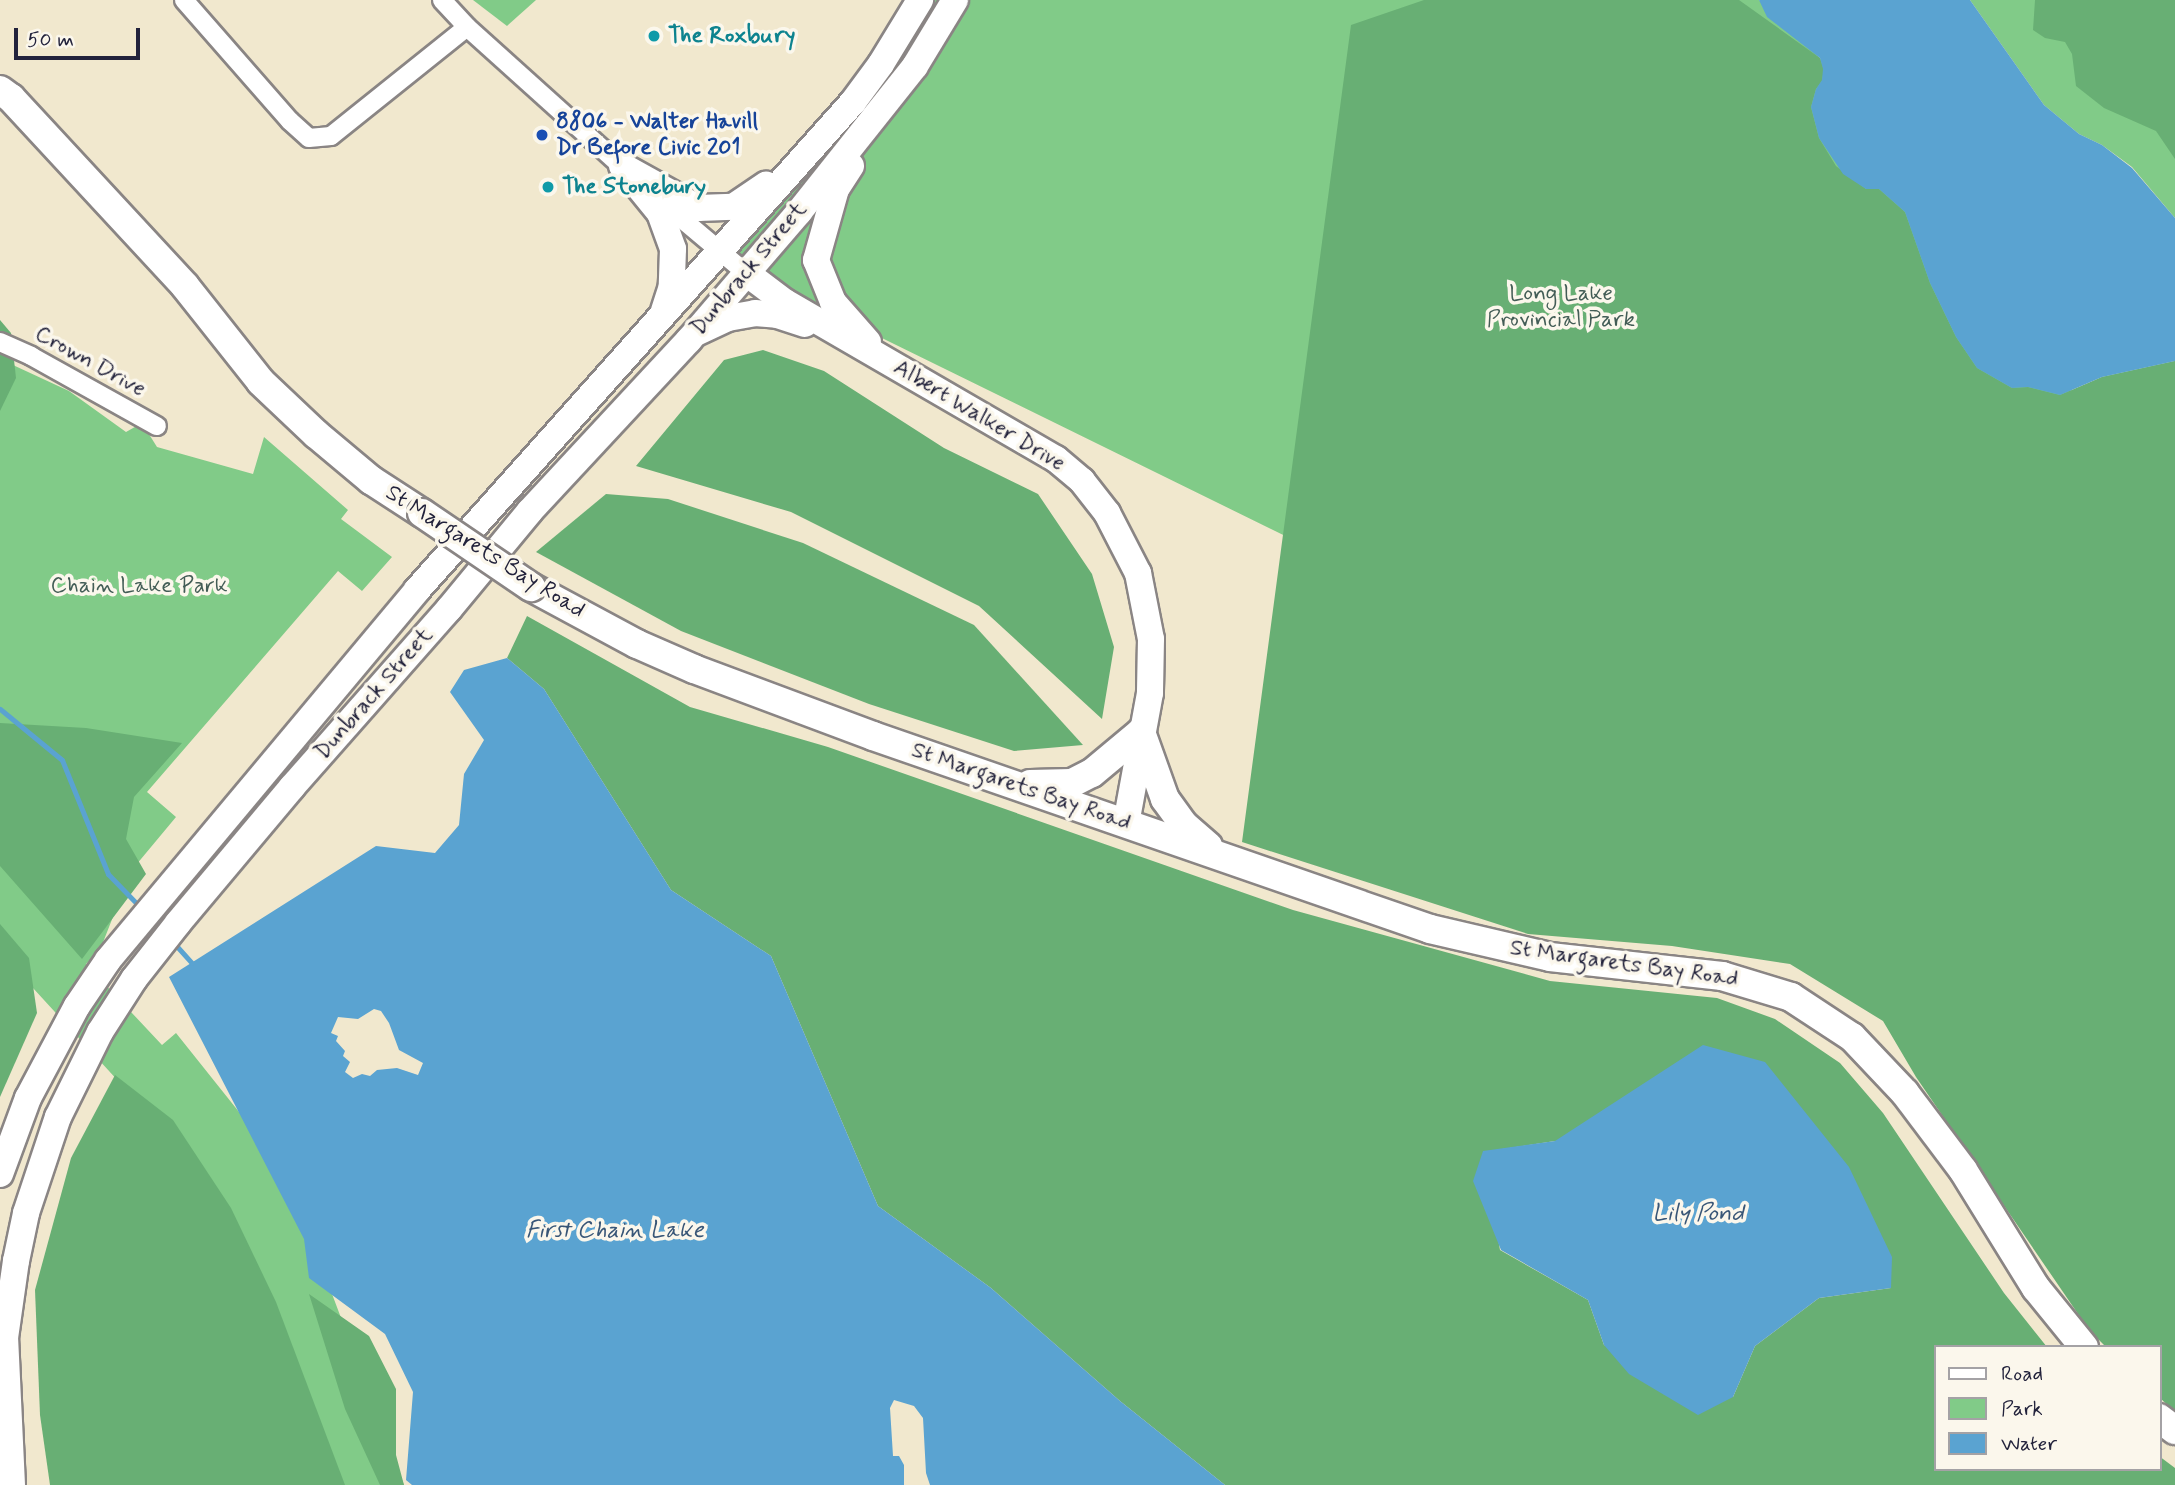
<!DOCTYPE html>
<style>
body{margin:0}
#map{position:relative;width:2175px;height:1485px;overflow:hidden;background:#f1e8ce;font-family:Mynerve,sans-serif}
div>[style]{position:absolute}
.green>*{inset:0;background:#81cb88}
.forest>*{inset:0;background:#68af74}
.water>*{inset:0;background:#5aa3d1}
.stream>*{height:5px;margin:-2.5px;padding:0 2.5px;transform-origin:2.5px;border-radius:2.5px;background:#5aa3d1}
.roads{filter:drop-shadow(2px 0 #8a8584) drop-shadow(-2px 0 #8a8584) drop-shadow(0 2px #8a8584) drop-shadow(0 -2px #8a8584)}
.street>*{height:18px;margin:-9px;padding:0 9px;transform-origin:9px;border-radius:9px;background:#fff}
.secondary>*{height:26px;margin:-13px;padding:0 13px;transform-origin:13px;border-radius:13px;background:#fff}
.primary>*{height:28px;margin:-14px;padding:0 14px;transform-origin:14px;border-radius:14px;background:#fff}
.bridges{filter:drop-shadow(2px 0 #8a8584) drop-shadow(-2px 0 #8a8584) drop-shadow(0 2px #8a8584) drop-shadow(0 -2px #8a8584)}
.primary-bridge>*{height:28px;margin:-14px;padding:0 14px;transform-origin:14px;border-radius:14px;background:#fff}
.dots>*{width:19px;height:19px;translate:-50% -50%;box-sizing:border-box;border:4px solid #fbf7ec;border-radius:50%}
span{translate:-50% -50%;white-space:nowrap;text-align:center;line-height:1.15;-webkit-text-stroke:7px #fbf7ec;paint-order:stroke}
.culture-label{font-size:23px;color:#0d838f;font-weight:700}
.left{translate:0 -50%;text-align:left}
.transit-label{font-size:23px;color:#164399;font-weight:700}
.street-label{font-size:23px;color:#22223b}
.park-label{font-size:23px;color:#435d56}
.water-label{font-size:24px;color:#385677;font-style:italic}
.legend{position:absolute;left:1934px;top:1345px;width:228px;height:126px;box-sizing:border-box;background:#fbf7ec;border:2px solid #a4a2a5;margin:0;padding:9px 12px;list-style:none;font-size:21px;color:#22223b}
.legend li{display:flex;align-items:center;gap:14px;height:35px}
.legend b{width:35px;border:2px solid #a4a2a5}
.scale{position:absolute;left:14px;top:28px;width:126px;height:32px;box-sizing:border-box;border:4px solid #22223b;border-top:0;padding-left:9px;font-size:21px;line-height:24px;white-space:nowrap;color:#22223b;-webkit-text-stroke:5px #fbf7ec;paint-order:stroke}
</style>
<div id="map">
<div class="green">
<div style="clip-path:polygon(473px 0,536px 0,507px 26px)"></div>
<div style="clip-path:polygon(925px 0,1759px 0,1820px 58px,2072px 392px,2102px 377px,2175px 361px,2175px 823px,1324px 555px,725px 261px)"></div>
<div style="clip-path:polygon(1970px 0,2175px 0,2175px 218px,2132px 167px,2102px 145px,2079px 134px,2044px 105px)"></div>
<div style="clip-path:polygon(0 359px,69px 391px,126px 432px,142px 423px,157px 447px,253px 474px,264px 437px,348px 510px,341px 519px,392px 557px,362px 591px,338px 571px,147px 792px,176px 817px,131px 871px,100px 950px,86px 964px,162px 1045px,176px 1033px,251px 1127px,326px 1278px,404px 1485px,324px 1485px,142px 1107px,0 952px)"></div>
</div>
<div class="forest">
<div style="clip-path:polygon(1424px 0,1739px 0,1820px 58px,1824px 70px,1822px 81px,1816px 89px,1811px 107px,1819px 138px,1836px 166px,1866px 189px,1879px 189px,1905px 212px,1930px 283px,1956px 337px,1977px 368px,2012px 388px,2028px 387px,2060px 395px,2102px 377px,2175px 361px,2175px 1412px,2159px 1397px,2159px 1347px,2106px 1347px,2089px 1330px,1916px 1077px,1883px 1021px,1790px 964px,1672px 946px,1528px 934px,1242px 842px,1351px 25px)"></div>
<div style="clip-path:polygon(2035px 0,2175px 0,2175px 159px,2156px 131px,2104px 108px,2076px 86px,2072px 54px,2065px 42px,2045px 38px,2033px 30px)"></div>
<div style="clip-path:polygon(0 320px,11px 333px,16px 378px,0 411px)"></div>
<div style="clip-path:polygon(763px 350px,824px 371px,944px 448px,1038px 494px,1092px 574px,1114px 647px,1102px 719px,979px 606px,791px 512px,636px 466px,724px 360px)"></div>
<div style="clip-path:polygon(606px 494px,668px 499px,803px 543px,974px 625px,1083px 745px,1014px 751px,869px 704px,681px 631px,536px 552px)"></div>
<div style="clip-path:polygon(evenodd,527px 616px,690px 707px,828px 747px,1293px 910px,1550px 981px,1717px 998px,1775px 1019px,1840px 1063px,1883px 1113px,2004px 1293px,2047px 1347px,1935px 1347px,1935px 1469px,2159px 1469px,2159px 1456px,2175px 1468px,2175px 1485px,1225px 1485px,1120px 1401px,991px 1288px,878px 1206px,771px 956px,671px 890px,544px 689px,507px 658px,527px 616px,1555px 1141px,1891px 1288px,1819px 1298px,1755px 1346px,1733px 1397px,1604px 1345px,1588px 1300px,1500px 1250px,1483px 1152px,1555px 1141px)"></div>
<div style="clip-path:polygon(0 723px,86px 728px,182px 743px,134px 797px,126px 839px,146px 874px,82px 959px,0 866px)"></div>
<div style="clip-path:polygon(0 924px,29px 958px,37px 1013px,0 1097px)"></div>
<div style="clip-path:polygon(115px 1075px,173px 1120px,231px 1208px,276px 1302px,345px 1485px,50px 1485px,40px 1415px,35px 1290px,71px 1158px)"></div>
<div style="clip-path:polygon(309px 1294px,369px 1336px,396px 1389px,396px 1455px,404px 1485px,380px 1485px,345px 1409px)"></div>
</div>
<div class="water">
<div style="clip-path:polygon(1759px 0,1970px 0,2044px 105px,2079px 134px,2102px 145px,2132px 168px,2175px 218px,2175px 361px,2102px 377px,2060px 395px,2028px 387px,2012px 388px,1977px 368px,1956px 337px,1930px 283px,1905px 212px,1879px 189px,1866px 189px,1843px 174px,1819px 138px,1811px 107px,1816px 89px,1822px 80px,1823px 69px,1820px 58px,1767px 17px)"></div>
<div style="clip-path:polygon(evenodd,507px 658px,544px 689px,671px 890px,771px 956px,878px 1206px,991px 1288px,1120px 1401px,1225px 1485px,930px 1485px,926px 1473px,923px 1418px,914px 1406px,894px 1400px,890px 1408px,893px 1456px,899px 1456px,904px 1465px,904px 1485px,412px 1485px,406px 1480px,413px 1392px,385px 1334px,309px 1278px,304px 1239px,169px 977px,376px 846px,435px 853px,459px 825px,464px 774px,484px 740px,450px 692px,464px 670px,507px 658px,374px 1009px,381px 1011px,389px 1023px,399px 1050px,423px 1063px,418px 1075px,397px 1068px,377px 1070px,370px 1076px,362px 1074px,353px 1078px,345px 1072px,350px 1062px,343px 1056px,345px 1051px,336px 1041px,338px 1036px,331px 1033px,338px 1017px,358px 1019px,374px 1009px)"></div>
<div style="clip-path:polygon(1703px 1045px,1765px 1062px,1849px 1167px,1892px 1257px,1891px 1288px,1819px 1298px,1755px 1346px,1733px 1397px,1698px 1415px,1629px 1374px,1604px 1345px,1588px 1300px,1501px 1250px,1473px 1181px,1483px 1151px,1555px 1141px)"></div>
</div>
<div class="stream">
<div style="left:0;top:709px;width:80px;rotate:39.4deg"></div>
<div style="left:62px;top:760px;width:123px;rotate:68deg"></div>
<div style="left:108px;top:874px;width:49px;rotate:45.8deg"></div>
<div style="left:173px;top:942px;width:28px;rotate:48deg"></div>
</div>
<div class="roads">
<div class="street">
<div style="left:184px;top:0;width:161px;rotate:48.8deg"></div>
<div style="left:290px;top:121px;width:25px;rotate:42deg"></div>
<div style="left:309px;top:138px;width:22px;rotate:-5deg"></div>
<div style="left:331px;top:136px;width:174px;rotate:-38.7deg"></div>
<div style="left:442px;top:0;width:37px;rotate:47deg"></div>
<div style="left:467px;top:27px;width:217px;rotate:42deg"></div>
<div style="left:657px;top:198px;width:115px;rotate:40.1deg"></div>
<div style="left:0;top:342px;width:34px;rotate:24deg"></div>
<div style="left:31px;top:356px;width:144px;rotate:29.1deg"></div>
</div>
<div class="secondary">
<div style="left:622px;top:166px;width:87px;rotate:28.9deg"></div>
<div style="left:698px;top:208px;width:35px;rotate:-2deg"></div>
<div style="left:733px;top:207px;width:40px;rotate:-34deg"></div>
<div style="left:851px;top:166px;width:27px;rotate:123deg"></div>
<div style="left:836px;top:189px;width:74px;rotate:105.7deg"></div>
<div style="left:816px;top:260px;width:45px;rotate:68deg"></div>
<div style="left:833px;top:302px;width:53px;rotate:48.8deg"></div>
<div style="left:634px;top:181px;width:41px;rotate:50.9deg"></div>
<div style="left:660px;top:213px;width:38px;rotate:70deg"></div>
<div style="left:673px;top:249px;width:37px;rotate:92deg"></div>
<div style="left:672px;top:286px;width:26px;rotate:108deg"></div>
<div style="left:745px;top:272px;width:50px;rotate:36.9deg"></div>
<div style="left:785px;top:302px;width:313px;rotate:30.1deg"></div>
<div style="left:1056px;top:459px;width:34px;rotate:40deg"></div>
<div style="left:1082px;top:481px;width:41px;rotate:52deg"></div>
<div style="left:1107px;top:513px;width:68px;rotate:62.7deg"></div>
<div style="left:1138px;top:573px;width:67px;rotate:78.9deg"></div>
<div style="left:1151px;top:639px;width:54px;rotate:91.1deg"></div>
<div style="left:1150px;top:693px;width:133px;rotate:100.4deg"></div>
<div style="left:698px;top:332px;width:33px;rotate:-25deg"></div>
<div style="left:728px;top:318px;width:27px;rotate:-10deg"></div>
<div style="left:755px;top:313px;width:22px;rotate:5deg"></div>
<div style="left:777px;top:315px;width:29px;rotate:18deg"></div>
<div style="left:0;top:1174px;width:81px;rotate:-69.8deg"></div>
<div style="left:28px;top:1098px;width:104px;rotate:-62deg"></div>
<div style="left:77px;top:1006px;width:55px;rotate:-56deg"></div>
<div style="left:108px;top:960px;width:482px;rotate:-50.1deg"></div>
<div style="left:417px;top:590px;width:654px;rotate:-48.22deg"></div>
<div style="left:853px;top:102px;width:47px;rotate:-53.6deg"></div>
<div style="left:881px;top:64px;width:75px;rotate:-58.6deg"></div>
<div style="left:12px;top:1485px;width:147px;rotate:-92.7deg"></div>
<div style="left:5px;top:1338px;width:78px;rotate:-81.9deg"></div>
<div style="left:16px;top:1261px;width:49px;rotate:-78.2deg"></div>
<div style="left:26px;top:1213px;width:101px;rotate:-71.6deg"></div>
<div style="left:58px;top:1117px;width:95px;rotate:-63.7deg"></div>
<div style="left:100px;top:1032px;width:63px;rotate:-57.3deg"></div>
<div style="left:134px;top:979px;width:71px;rotate:-51.8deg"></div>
<div style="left:178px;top:923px;width:177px;rotate:-50deg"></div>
<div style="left:292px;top:787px;width:237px;rotate:-48.6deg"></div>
<div style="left:449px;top:609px;width:127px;rotate:-50.4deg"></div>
<div style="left:530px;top:511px;width:233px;rotate:-47.1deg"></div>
<div style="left:689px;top:340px;width:169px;rotate:-49.3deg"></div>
<div style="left:799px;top:212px;width:186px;rotate:-51.5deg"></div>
<div style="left:915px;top:66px;width:77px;rotate:-58.8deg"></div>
</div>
<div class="primary">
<div style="left:0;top:90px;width:14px;rotate:36deg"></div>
<div style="left:11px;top:98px;width:256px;rotate:47.2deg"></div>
<div style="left:185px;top:286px;width:122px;rotate:51.6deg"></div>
<div style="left:261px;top:382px;width:76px;rotate:43.4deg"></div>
<div style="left:316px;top:434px;width:72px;rotate:39.9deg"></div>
<div style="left:371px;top:480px;width:61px;rotate:32.9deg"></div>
<div style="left:531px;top:587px;width:120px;rotate:28.3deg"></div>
<div style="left:637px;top:644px;width:62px;rotate:23.7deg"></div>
<div style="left:694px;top:669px;width:191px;rotate:20.5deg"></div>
<div style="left:873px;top:736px;width:589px;rotate:19.11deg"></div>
<div style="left:1430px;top:929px;width:123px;rotate:13.1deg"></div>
<div style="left:1550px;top:957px;width:173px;rotate:6.3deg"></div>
<div style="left:1722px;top:976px;width:72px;rotate:16.9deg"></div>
<div style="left:1791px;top:997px;width:73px;rotate:33.3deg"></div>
<div style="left:1852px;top:1037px;width:77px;rotate:46.6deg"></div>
<div style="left:1905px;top:1093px;width:96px;rotate:53deg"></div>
<div style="left:1963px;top:1170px;width:139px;rotate:58.3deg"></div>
<div style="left:2036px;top:1288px;width:76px;rotate:50.9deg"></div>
<div style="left:1030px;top:784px;width:42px;rotate:-1.4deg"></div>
<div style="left:1072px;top:783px;width:22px;rotate:-27deg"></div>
<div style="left:1092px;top:773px;width:64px;rotate:-39.9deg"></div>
<div style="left:1141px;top:732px;width:71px;rotate:70.3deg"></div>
<div style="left:1165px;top:799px;width:32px;rotate:54deg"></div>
<div style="left:1184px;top:825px;width:32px;rotate:41deg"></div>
<div style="left:2159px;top:1418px;width:20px;rotate:37deg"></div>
</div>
</div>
<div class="bridges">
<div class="primary-bridge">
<div style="left:422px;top:513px;width:132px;rotate:34.2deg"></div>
</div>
</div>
<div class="dots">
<div style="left:654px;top:36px;background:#0f9aa8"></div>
<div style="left:542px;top:135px;background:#1a4fb4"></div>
<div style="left:548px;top:187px;background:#0f9aa8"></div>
</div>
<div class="culture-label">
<span class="left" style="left:668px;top:36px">The Roxbury</span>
<span class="left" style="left:562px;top:187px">The Stonebury</span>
</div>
<div class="transit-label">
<span class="left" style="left:556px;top:135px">8806 - Walter Havill<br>Dr Before Civic 201</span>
</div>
<div class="street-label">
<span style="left:749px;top:269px;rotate:-50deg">Dunbrack Street</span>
<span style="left:90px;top:362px;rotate:29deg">Crown Drive</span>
<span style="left:979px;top:416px;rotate:31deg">Albert Walker Drive</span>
<span style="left:485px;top:552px;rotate:32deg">St Margarets Bay Road</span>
<span style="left:374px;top:694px;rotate:-49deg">Dunbrack Street</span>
<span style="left:1021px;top:787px;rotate:19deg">St Margarets Bay Road</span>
<span style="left:1624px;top:964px;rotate:8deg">St Margarets Bay Road</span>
</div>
<div class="park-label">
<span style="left:1561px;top:307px">Long Lake<br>Provincial Park</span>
<span style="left:139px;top:586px">Chain Lake Park</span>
</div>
<div class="water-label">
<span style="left:1698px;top:1214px">Lily Pond</span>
<span style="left:615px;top:1231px">First Chain Lake</span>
</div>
<ul class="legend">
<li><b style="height:9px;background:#fff"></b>Road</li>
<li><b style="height:19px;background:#81cb88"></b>Park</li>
<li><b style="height:19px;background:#5aa3d1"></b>Water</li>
</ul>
<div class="scale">50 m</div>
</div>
